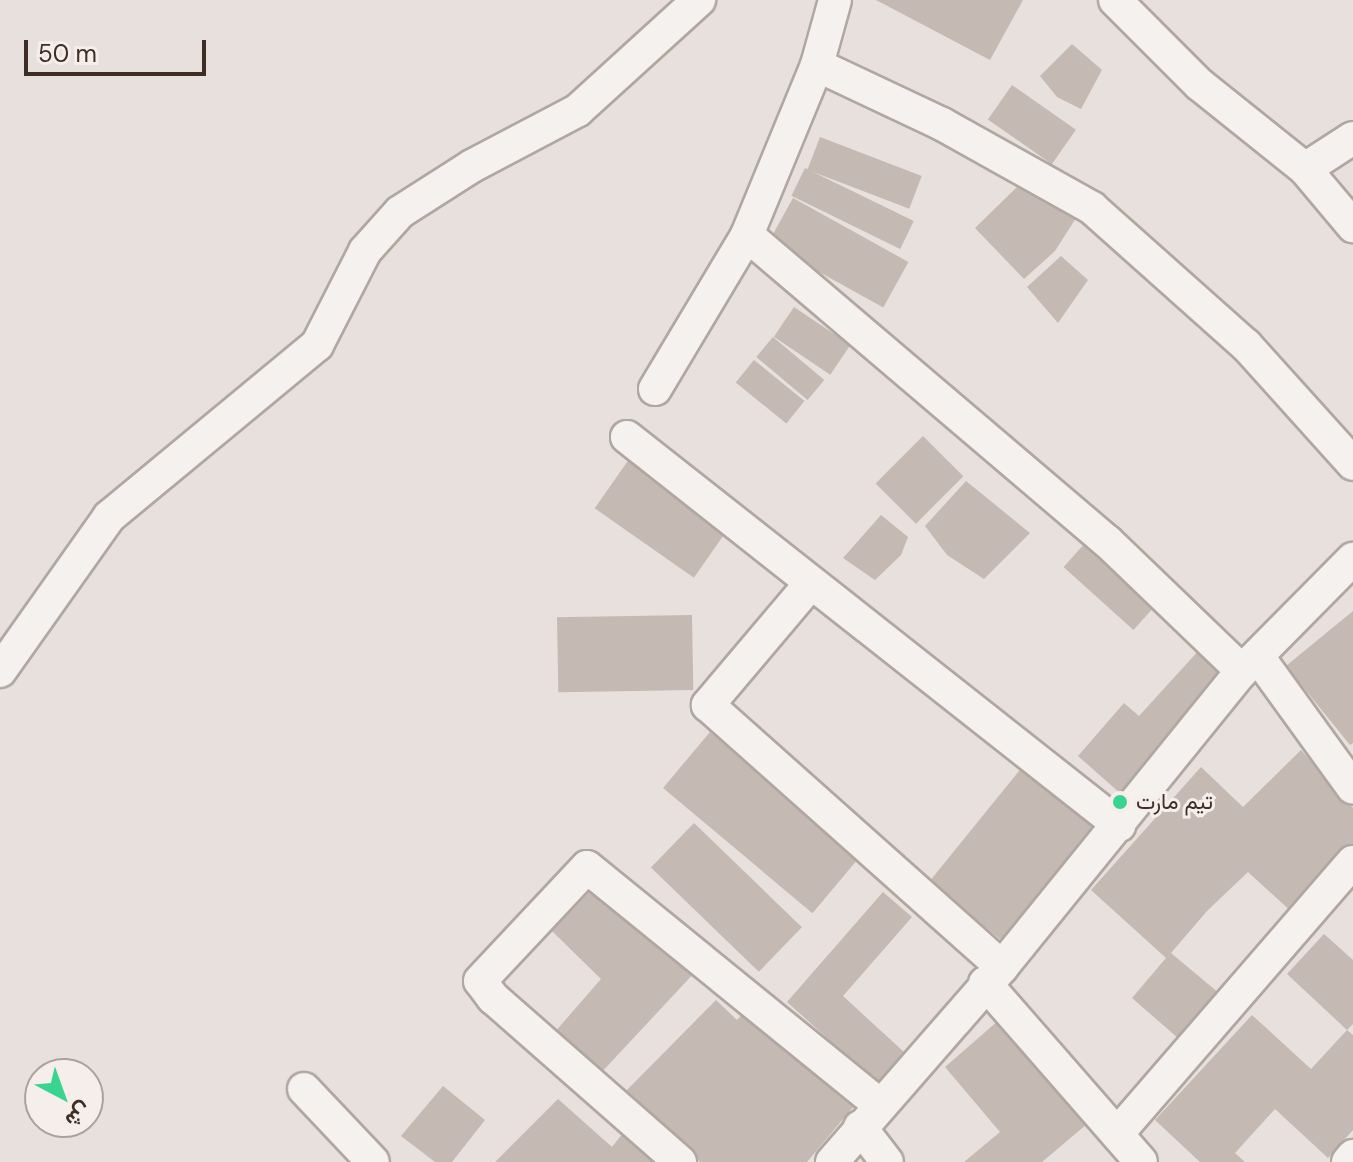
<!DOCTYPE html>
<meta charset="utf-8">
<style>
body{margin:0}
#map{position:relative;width:1353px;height:1162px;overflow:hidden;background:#e7e0dc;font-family:"DM Sans",Vazirmatn,sans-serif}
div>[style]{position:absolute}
.building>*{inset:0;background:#c4b9b3;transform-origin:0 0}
.roads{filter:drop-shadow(2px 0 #b1a7a1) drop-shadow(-2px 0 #b1a7a1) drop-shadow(0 2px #b1a7a1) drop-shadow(0 -2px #b1a7a1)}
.minor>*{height:32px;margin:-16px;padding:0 16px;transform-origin:16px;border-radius:16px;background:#f5f1ef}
.dots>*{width:22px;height:22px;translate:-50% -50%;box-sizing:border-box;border:4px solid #f5eeeb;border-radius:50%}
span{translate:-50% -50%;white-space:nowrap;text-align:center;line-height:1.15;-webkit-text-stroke:6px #f5eeeb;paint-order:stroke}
.poi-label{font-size:22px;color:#3e2e25}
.left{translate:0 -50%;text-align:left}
.north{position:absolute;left:24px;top:1058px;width:80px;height:80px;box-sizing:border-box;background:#f5eeeb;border:2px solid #aca19c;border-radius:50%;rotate:139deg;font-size:22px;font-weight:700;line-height:32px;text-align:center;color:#3e2e25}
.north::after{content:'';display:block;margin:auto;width:28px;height:36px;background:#39d590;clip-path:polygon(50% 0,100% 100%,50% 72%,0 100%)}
.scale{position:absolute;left:24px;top:40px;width:182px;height:36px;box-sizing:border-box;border:4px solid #3e2e25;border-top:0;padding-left:10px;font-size:24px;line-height:28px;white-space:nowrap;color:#3e2e25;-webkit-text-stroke:6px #f5eeeb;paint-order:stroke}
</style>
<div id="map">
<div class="building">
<div style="clip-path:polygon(876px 0,1023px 0,990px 60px)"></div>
<div style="clip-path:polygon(1072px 44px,1102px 70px,1081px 109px,1057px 97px,1040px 76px)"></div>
<div style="left:1012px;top:85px;width:78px;height:42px;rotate:35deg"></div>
<div style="left:820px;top:137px;width:109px;height:35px;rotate:21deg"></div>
<div style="left:805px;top:168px;width:121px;height:31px;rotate:26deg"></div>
<div style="clip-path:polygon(1022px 182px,1076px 218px,1055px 251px,1024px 279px,975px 228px)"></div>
<div style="left:793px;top:198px;width:132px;height:52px;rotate:29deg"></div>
<div style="clip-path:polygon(1061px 256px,1088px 280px,1058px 323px,1027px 287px)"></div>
<div style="left:794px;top:307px;width:68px;height:36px;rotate:34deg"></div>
<div style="left:773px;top:337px;width:67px;height:26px;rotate:40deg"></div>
<div style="left:754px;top:360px;width:65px;height:29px;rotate:39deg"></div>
<div style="left:923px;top:436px;width:57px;height:67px;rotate:45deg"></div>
<div style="left:632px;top:455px;width:121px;height:65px;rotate:35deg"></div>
<div style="clip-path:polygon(966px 481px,1030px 533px,984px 579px,947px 555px,925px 526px)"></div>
<div style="clip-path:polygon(881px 515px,908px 537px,901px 555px,875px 580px,843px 558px)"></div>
<div style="left:1087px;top:541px;width:94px;height:35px;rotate:42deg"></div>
<div style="clip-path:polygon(1353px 611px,1353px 743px,1350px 745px,1286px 666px)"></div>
<div style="left:692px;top:615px;width:75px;height:135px;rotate:89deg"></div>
<div style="clip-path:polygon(1200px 649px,1228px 674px,1121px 794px,1078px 756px,1124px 703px,1139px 716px)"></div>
<div style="left:710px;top:732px;width:195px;height:73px;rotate:40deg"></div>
<div style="clip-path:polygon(1301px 750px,1353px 808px,1353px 855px,1294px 914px,1248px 872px,1207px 911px,1171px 953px,1226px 999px,1186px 1045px,1132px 998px,1166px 958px,1091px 890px,1201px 767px,1243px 807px)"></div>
<div style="left:1023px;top:766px;width:100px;height:149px;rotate:39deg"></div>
<div style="left:694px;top:823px;width:150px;height:62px;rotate:44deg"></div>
<div style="clip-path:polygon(600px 881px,696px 971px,599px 1075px,554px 1033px,601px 979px,552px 931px)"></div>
<div style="clip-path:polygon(883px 892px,912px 917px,843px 996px,905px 1053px,878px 1084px,787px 1002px)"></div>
<div style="clip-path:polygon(1324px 934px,1353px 960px,1353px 1024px,1347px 1030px,1353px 1035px,1353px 1130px,1328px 1158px,1275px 1109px,1235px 1153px,1245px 1162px,1200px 1162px,1155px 1120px,1252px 1015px,1311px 1069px,1347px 1030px,1287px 974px)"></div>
<div style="clip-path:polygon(716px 1000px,737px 1020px,750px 1006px,859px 1100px,807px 1162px,700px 1162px,625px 1092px)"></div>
<div style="clip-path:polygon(999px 1020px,1087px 1124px,1042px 1162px,964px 1162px,1000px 1132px,945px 1067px)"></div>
<div style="clip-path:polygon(443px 1086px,485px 1120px,452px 1162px,435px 1162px,401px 1136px)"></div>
<div style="clip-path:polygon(558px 1099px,612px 1147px,623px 1133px,657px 1162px,495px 1162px)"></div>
</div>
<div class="roads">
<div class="minor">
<div style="left:1115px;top:0;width:119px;rotate:45deg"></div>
<div style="left:1199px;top:84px;width:136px;rotate:38.7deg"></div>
<div style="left:1305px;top:169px;width:75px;rotate:49.9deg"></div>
<div style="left:817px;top:65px;width:138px;rotate:25.3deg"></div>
<div style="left:942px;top:124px;width:172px;rotate:29.2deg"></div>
<div style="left:1092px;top:208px;width:206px;rotate:41.7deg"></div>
<div style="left:1246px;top:345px;width:160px;rotate:48deg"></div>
<div style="left:1305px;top:169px;width:57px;rotate:-32.9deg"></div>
<div style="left:747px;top:235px;width:474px;rotate:40.4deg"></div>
<div style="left:1108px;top:542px;width:186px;rotate:43.9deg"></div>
<div style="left:655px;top:389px;width:179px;rotate:-59.1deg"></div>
<div style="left:747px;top:235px;width:184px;rotate:-67.6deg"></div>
<div style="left:817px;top:65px;width:67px;rotate:-74.5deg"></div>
<div style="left:627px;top:437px;width:627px;rotate:38.26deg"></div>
<div style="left:811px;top:583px;width:160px;rotate:130.2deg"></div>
<div style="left:708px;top:705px;width:394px;rotate:41.7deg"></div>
<div style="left:1259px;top:658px;width:160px;rotate:54.1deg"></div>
<div style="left:0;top:671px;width:189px;rotate:-54.7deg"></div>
<div style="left:109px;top:517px;width:270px;rotate:-39.6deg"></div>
<div style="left:317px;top:345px;width:106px;rotate:-62.9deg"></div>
<div style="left:365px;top:251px;width:52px;rotate:-48.1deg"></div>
<div style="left:400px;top:212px;width:85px;rotate:-32.6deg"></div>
<div style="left:472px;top:166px;width:120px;rotate:-27.8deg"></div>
<div style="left:578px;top:110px;width:164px;rotate:-42.3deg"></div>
<div style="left:985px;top:983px;width:237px;rotate:48.9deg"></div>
<div style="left:304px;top:1089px;width:100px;rotate:46.6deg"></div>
<div style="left:860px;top:1127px;width:44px;rotate:52.4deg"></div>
<div style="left:1117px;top:1134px;width:360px;rotate:-49.1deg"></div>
<div style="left:680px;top:1162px;width:249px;rotate:-138.7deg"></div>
<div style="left:493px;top:998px;width:21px;rotate:-127deg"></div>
<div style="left:480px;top:981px;width:156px;rotate:-46.8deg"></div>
<div style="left:587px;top:867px;width:376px;rotate:39.1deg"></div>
<div style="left:832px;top:1162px;width:259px;rotate:-48.9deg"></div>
<div style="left:1002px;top:967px;width:381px;rotate:-51deg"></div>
<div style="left:1242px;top:671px;width:158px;rotate:-45.3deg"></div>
<div style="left:1348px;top:1162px;width:8px;rotate:-50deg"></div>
</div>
</div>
<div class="dots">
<div style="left:1120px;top:802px;background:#39d590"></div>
</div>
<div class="poi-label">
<span class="left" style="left:1136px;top:802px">تيم مارت</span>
</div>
<div class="north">ش</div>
<div class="scale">50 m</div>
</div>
